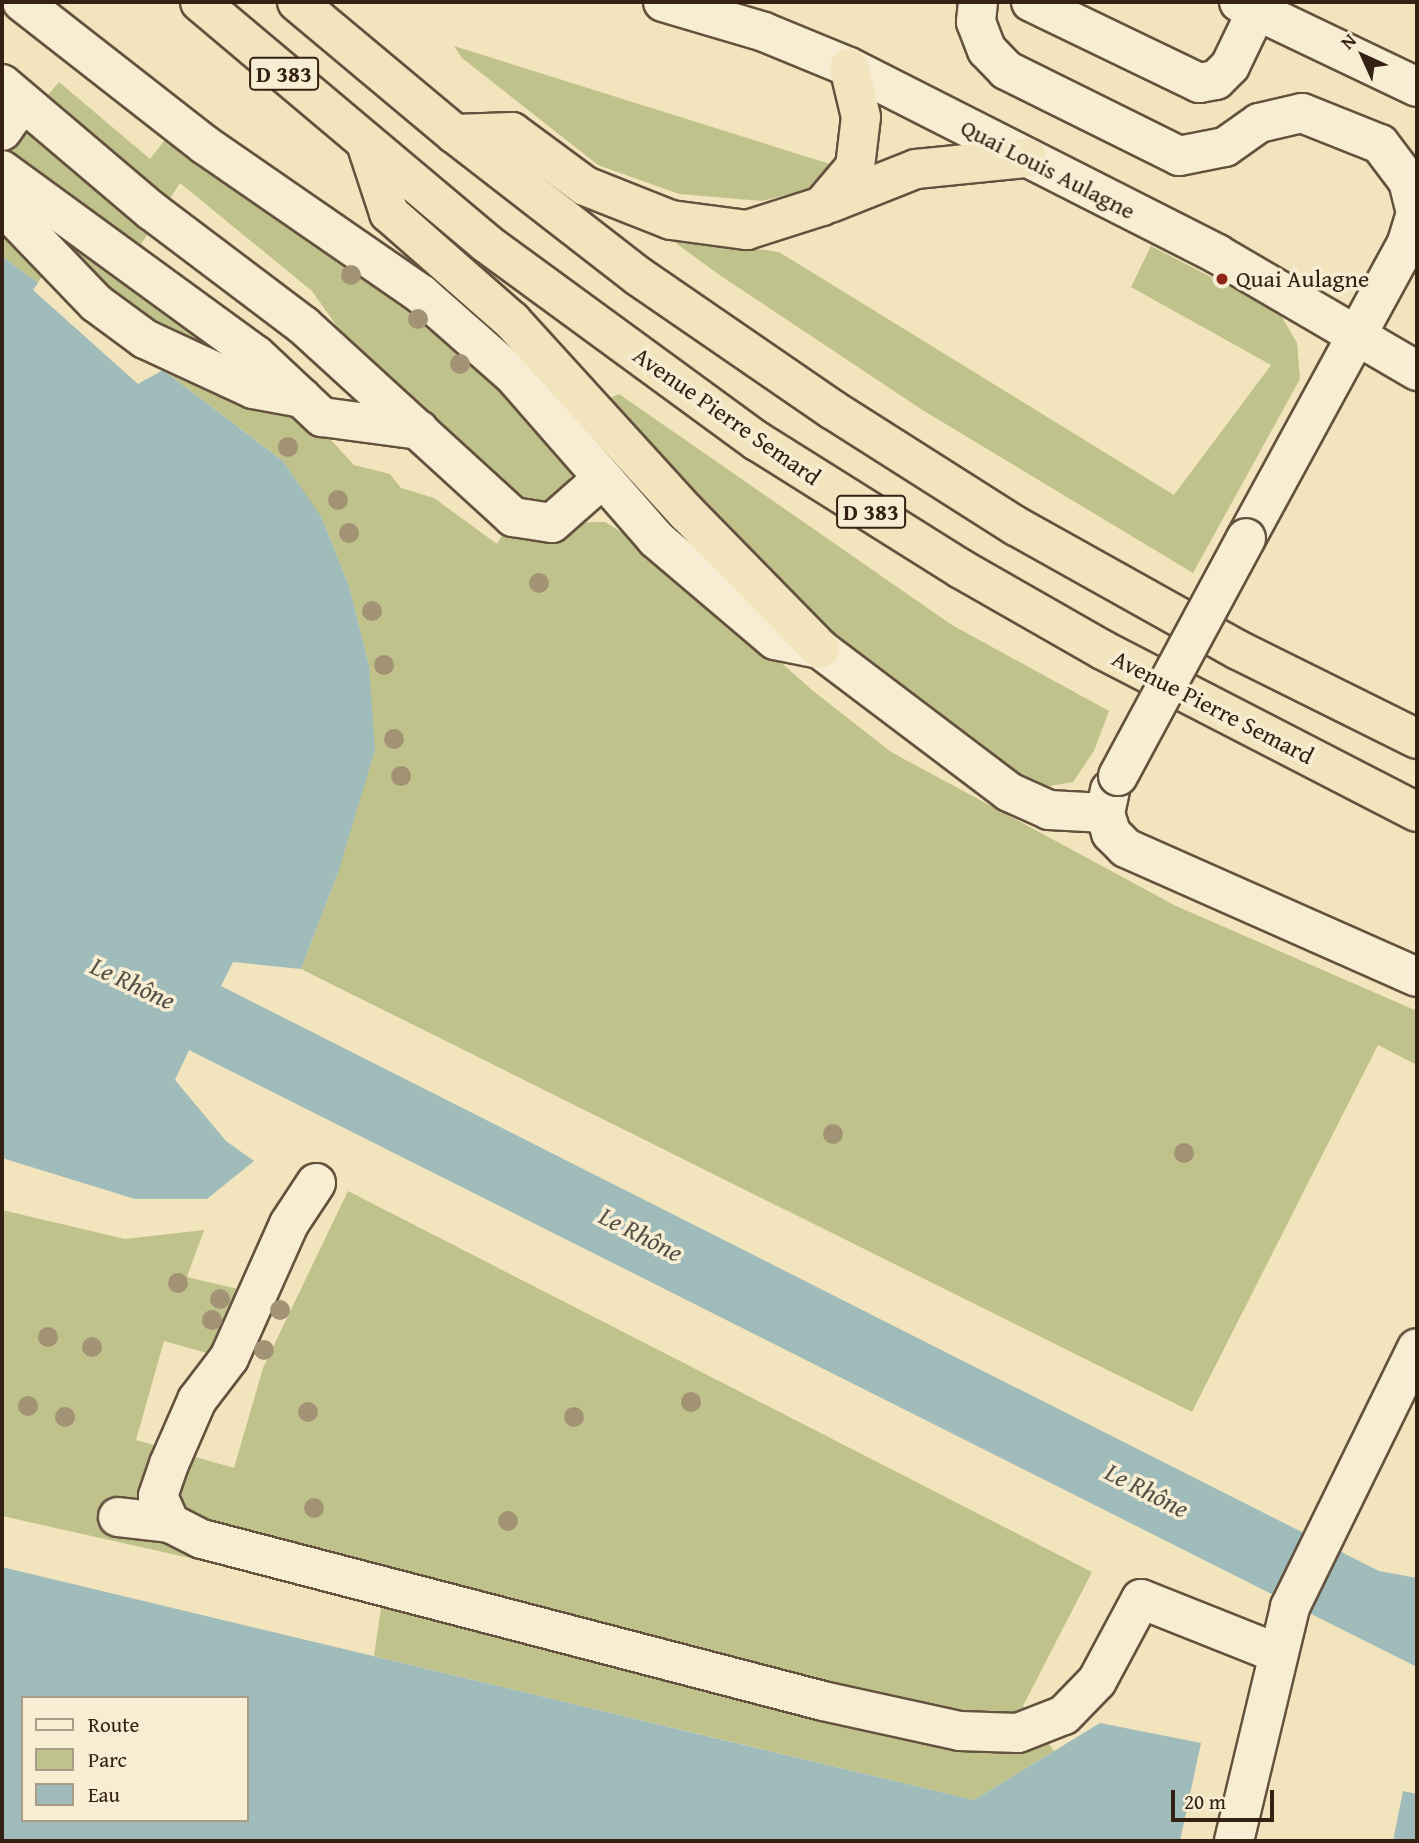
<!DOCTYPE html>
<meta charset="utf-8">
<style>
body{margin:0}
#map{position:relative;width:1419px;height:1843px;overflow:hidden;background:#f2e4bc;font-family:"Gentium Book Plus",serif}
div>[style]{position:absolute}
.green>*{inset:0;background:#c0c28c}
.water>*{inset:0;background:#9fbcbb}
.roads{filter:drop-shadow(2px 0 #64513e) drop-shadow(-2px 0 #64513e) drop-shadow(0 2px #64513e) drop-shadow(0 -2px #64513e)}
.minor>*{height:38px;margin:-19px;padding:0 19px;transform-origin:19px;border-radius:19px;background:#f7edd3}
.highway>*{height:38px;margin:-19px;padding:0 19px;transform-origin:19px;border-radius:19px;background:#f2e4bc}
.bridges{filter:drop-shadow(2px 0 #64513e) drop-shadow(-2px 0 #64513e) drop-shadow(0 2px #64513e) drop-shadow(0 -2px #64513e)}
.minor-bridge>*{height:38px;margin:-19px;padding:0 19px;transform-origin:19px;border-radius:19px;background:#f7edd3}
.trees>*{width:20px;height:20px;margin:-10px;border-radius:50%;background:#a19373}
.dots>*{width:19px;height:19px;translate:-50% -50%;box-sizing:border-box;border:4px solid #f7edd3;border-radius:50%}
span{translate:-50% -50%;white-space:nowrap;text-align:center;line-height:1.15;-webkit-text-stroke:7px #f7edd3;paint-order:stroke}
.shield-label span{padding:2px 5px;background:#f7edd3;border:2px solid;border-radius:5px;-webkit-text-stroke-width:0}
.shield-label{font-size:23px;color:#352014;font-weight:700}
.street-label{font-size:24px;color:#352014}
.poi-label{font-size:24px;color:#352014}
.left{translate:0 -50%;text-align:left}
.water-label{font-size:26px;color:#554f46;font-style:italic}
.frame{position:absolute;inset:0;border:4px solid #352014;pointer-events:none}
.legend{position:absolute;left:21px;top:1696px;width:228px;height:126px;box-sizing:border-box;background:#f7edd3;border:2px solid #a99b87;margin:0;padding:9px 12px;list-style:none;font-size:21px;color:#352014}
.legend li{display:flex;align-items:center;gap:14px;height:35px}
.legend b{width:35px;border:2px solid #a99b87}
.north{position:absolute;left:1328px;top:21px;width:70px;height:70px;-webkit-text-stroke:5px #f7edd3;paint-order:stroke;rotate:315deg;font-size:19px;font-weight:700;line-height:28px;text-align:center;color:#352014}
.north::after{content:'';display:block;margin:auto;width:24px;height:32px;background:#352014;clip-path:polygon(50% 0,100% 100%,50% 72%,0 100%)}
.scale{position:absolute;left:1171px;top:1790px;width:103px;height:32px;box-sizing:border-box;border:4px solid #352014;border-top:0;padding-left:9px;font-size:21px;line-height:24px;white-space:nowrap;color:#352014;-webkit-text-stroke:5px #f7edd3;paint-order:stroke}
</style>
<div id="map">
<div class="green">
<div style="clip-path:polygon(454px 46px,833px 165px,813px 188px,762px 201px,679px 194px,598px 165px,462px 58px)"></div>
<div style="clip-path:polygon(59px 82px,150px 159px,168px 136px,400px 294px,576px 466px,555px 507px,512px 497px,351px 346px,312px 291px,180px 183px,141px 244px,220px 320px,354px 465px,390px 474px,401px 488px,434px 498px,497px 544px,513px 517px,552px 523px,605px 522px,661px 556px,812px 690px,891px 752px,1176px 906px,1417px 1011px,1417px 1065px,1378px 1045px,1192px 1412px,301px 969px,338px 873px,369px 665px,349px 586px,322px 518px,278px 457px,163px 370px,143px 325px,57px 247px,38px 283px,2px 256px,2px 149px)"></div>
<div style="clip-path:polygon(679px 238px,779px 252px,1174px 495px,1271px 365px,1131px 287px,1151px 246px,1279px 312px,1297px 343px,1300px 379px,1193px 573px,924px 411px,718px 274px,673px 241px)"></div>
<div style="clip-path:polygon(619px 394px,952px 625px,1109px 711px,1094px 751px,1073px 782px,1039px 788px,947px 728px,785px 596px,654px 454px,610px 398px)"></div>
<div style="clip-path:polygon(348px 1191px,1092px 1572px,1023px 1706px,1054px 1751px,974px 1800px,374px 1656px,382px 1601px,2px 1516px,2px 1210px,125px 1239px,204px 1230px,187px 1277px,238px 1289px,214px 1355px,164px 1341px,136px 1440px,234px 1468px,263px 1368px)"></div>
</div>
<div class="water">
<div style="clip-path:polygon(2px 256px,38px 283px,33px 290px,138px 384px,163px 370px,283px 461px,322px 518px,349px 586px,369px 665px,375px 750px,338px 873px,301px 969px,233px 962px,221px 986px,1379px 1571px,1417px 1578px,1417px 1667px,189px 1050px,175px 1080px,226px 1141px,254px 1161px,207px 1199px,135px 1199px,2px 1158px)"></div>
<div style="clip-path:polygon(evenodd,2px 1567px,974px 1800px,1100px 1723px,1201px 1743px,1180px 1841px,2px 1841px,2px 1567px,23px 1698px,247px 1698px,247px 1820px,23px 1820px,23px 1698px)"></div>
<div style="clip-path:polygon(1403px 1791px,1417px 1794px,1417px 1841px,1393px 1841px)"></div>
</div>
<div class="roads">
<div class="minor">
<div style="left:22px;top:2px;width:232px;rotate:38deg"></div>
<div style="left:205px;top:145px;width:262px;rotate:34.6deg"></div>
<div style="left:421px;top:294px;width:124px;rotate:41.4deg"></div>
<div style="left:514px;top:376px;width:216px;rotate:48.9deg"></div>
<div style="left:656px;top:539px;width:156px;rotate:40.3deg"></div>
<div style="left:775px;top:640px;width:46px;rotate:11.3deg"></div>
<div style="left:820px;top:649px;width:237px;rotate:37.1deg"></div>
<div style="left:1009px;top:792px;width:44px;rotate:24.2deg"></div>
<div style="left:1049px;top:810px;width:56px;rotate:3.1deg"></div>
<div style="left:663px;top:2px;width:105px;rotate:16.5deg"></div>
<div style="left:764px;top:32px;width:92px;rotate:22.4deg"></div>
<div style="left:849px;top:67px;width:413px;rotate:26.9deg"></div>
<div style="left:1217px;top:254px;width:232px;rotate:30.3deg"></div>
<div style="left:978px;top:2px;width:20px;rotate:96deg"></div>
<div style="left:976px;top:22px;width:30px;rotate:69deg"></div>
<div style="left:987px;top:50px;width:28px;rotate:46deg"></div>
<div style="left:1006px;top:70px;width:193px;rotate:26.4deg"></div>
<div style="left:1179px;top:156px;width:47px;rotate:-11.1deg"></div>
<div style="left:1225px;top:147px;width:42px;rotate:-35.2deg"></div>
<div style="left:1259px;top:123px;width:44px;rotate:-13.1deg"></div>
<div style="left:1302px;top:113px;width:84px;rotate:21.7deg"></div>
<div style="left:1380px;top:144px;width:46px;rotate:52.9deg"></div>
<div style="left:1408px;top:181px;width:33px;rotate:76deg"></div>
<div style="left:1416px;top:213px;width:31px;rotate:107deg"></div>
<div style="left:1407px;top:243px;width:336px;rotate:118.6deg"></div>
<div style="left:1031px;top:2px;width:187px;rotate:25.7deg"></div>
<div style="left:1199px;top:83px;width:17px;rotate:-10deg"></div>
<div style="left:1216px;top:80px;width:20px;rotate:-45deg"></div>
<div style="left:1230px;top:66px;width:62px;rotate:-64.3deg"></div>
<div style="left:1239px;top:2px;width:197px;rotate:25.5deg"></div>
<div style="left:2px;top:84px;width:197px;rotate:40.3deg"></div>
<div style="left:152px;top:211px;width:189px;rotate:37.1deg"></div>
<div style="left:303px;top:325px;width:285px;rotate:42.4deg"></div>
<div style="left:513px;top:517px;width:39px;rotate:9deg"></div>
<div style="left:552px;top:523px;width:68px;rotate:-41.4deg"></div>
<div style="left:2px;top:131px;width:35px;rotate:-55deg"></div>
<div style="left:2px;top:170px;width:314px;rotate:36.1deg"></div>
<div style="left:256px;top:355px;width:91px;rotate:43.2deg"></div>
<div style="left:322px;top:417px;width:98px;rotate:7.6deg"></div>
<div style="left:2px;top:205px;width:136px;rotate:46.2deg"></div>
<div style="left:96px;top:303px;width:61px;rotate:36.3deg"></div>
<div style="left:145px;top:339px;width:119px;rotate:24.8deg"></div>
<div style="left:253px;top:389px;width:50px;rotate:10.4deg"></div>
<div style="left:1110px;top:790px;width:24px;rotate:102deg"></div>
<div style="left:1105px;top:813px;width:21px;rotate:73deg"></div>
<div style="left:1111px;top:833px;width:21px;rotate:45deg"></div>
<div style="left:1126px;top:848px;width:318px;rotate:23.9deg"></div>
<div style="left:316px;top:1183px;width:49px;rotate:123.4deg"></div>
<div style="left:289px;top:1224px;width:147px;rotate:114.1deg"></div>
<div style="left:229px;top:1358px;width:53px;rotate:127.3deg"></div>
<div style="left:197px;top:1400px;width:70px;rotate:113.6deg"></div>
<div style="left:169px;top:1464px;width:34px;rotate:109deg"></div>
<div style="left:158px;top:1496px;width:30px;rotate:66deg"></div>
<div style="left:170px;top:1523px;width:36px;rotate:27deg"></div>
<div style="left:202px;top:1539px;width:642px;rotate:14.62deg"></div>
<div style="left:823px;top:1701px;width:140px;rotate:12.4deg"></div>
<div style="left:960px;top:1731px;width:58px;rotate:2deg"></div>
<div style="left:1018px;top:1733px;width:49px;rotate:-21.4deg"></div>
<div style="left:1064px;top:1715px;width:47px;rotate:-45.9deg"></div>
<div style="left:1097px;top:1681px;width:93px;rotate:-61.8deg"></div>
<div style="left:1141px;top:1599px;width:146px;rotate:21.7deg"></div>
<div style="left:118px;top:1517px;width:52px;rotate:6.6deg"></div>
<div style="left:1234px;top:1841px;width:241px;rotate:-76.5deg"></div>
<div style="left:1290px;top:1607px;width:288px;rotate:-63.9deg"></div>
</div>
<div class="highway">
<div style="left:200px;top:2px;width:374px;rotate:40.1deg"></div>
<div style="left:486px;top:243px;width:336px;rotate:36.2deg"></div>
<div style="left:757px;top:441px;width:241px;rotate:32.1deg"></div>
<div style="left:961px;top:569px;width:163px;rotate:29.7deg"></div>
<div style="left:1103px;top:650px;width:353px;rotate:27.3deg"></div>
<div style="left:297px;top:2px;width:206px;rotate:39.9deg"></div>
<div style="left:455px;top:134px;width:232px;rotate:37.8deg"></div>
<div style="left:638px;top:276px;width:237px;rotate:34.5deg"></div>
<div style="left:833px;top:410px;width:217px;rotate:32.4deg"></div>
<div style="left:1016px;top:526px;width:254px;rotate:29.2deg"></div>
<div style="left:1238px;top:650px;width:200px;rotate:26.4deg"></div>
<div style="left:455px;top:134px;width:57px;rotate:-2deg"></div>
<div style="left:512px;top:132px;width:91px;rotate:36.5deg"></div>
<div style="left:585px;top:186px;width:92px;rotate:21.6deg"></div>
<div style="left:671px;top:220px;width:77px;rotate:7.5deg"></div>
<div style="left:747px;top:230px;width:79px;rotate:-17.7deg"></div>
<div style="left:822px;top:206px;width:51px;rotate:-49.8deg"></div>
<div style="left:855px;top:167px;width:50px;rotate:-83.2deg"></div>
<div style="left:861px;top:117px;width:51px;rotate:-103.5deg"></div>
<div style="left:367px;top:146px;width:71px;rotate:71.8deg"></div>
<div style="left:389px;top:213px;width:164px;rotate:41.3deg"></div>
<div style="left:512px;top:321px;width:260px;rotate:47.7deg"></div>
<div style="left:687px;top:513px;width:190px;rotate:45.6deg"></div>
<div style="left:830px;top:203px;width:92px;rotate:-21.6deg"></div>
<div style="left:916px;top:169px;width:112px;rotate:-5.7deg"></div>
</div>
</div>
<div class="bridges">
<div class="minor-bridge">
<div style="left:1118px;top:776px;width:270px;rotate:-61.7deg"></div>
</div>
</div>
<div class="trees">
<div style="left:351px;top:275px"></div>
<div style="left:418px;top:319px"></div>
<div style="left:460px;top:364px"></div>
<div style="left:288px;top:447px"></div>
<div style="left:338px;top:500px"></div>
<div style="left:349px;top:533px"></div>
<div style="left:539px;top:583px"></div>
<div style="left:372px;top:611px"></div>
<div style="left:384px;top:665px"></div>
<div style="left:394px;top:739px"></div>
<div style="left:401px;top:776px"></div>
<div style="left:833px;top:1134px"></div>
<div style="left:1184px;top:1153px"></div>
<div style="left:178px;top:1283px"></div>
<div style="left:220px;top:1299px"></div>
<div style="left:280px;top:1310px"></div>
<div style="left:212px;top:1320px"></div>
<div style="left:48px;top:1337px"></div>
<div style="left:92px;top:1347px"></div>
<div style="left:264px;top:1350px"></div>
<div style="left:691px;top:1402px"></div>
<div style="left:28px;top:1406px"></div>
<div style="left:308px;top:1412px"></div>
<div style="left:65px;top:1417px"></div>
<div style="left:574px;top:1417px"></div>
<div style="left:314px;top:1508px"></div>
<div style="left:508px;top:1521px"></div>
</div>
<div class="dots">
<div style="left:1222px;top:279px;background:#8f2418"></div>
</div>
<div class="shield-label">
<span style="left:284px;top:74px">D 383</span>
<span style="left:871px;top:512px">D 383</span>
</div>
<div class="street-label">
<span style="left:1048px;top:169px;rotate:27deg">Quai Louis Aulagne</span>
<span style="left:727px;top:416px;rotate:35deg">Avenue Pierre Semard</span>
<span style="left:1213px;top:707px;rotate:27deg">Avenue Pierre Semard</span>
</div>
<div class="poi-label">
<span class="left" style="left:1236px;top:279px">Quai Aulagne</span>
</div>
<div class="water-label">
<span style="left:133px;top:983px;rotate:25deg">Le Rhône</span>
<span style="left:641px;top:1234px;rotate:27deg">Le Rhône</span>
<span style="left:1147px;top:1490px;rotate:27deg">Le Rhône</span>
</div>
<div class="frame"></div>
<ul class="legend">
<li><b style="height:9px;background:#f7edd3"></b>Route</li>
<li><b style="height:19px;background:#c0c28c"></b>Parc</li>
<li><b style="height:19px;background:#9fbcbb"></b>Eau</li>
</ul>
<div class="north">N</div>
<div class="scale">20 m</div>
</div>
